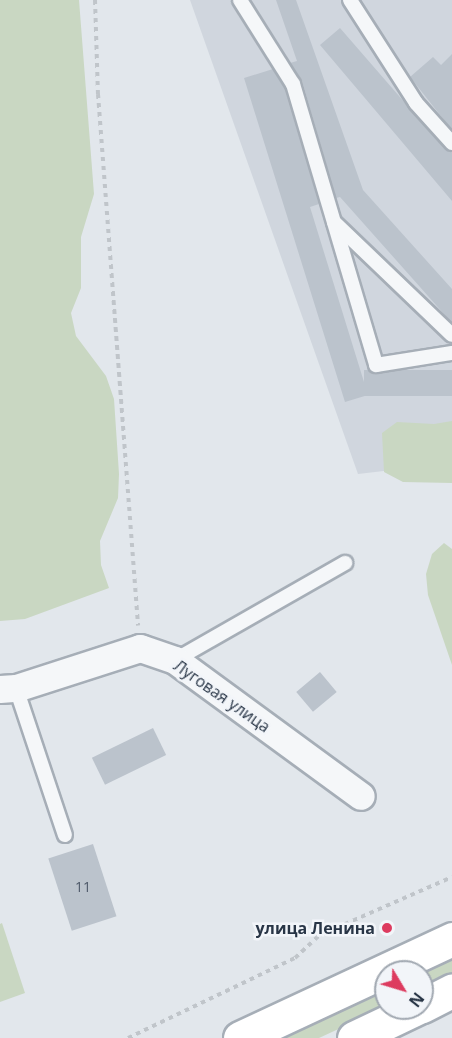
<!DOCTYPE html>
<meta charset="utf-8">
<style>
body{margin:0}
#map{position:relative;width:452px;height:1038px;overflow:hidden;background:#e2e7ec;font-family:"Open Sans",sans-serif}
div>[style]{position:absolute}
.built>*{inset:0;background:#d0d6de}
.green>*{inset:0;background:#c9d7c2}
.building>*{inset:0;background:#bbc3cc;transform-origin:0 0}
.path>*{height:4px;margin-top:-2px;transform-origin:0;background:repeating-linear-gradient(90deg,#c0c5ca 0 4.5px,transparent 0 9px)}
.roads{filter:drop-shadow(2px 0 #a6aeb7) drop-shadow(-2px 0 #a6aeb7) drop-shadow(0 2px #a6aeb7) drop-shadow(0 -2px #a6aeb7)}
.service>*{height:14px;margin:-7px;padding:0 7px;transform-origin:7px;border-radius:7px;background:#f5f7f9}
.minor>*{height:27px;margin:-13.5px;padding:0 13.5px;transform-origin:13.5px;border-radius:13.5px;background:#f5f7f9}
.secondary>*{height:33px;margin:-16.5px;padding:0 16.5px;transform-origin:16.5px;border-radius:16.5px;background:#fff}
.dots>*{width:16px;height:16px;translate:-50% -50%;box-sizing:border-box;border:3px solid #f2f5f9;border-radius:50%}
span{translate:-50% -50%;white-space:nowrap;text-align:center;line-height:1.15;-webkit-text-stroke:5px #f2f5f9;paint-order:stroke}
.number-label{font-size:14px;color:#4d5868}
.number-label span{-webkit-text-stroke-width:0}
.street-label{font-size:16px;color:#283546}
.poi-label{font-size:16px;color:#283546;font-weight:700}
.right{translate:-100% -50%;text-align:right}
.north{position:absolute;left:374px;top:960px;width:60px;height:60px;box-sizing:border-box;background:#f2f5f9;border:2px solid #a1a8b1;border-radius:50%;rotate:128deg;font-size:16px;font-weight:700;line-height:24px;text-align:center;color:#283546}
.north::after{content:'';display:block;margin:auto;width:21px;height:27px;background:#dd3b5f;clip-path:polygon(50% 0,100% 100%,50% 72%,0 100%)}
</style>
<div id="map">
<div class="built">
<div style="clip-path:polygon(190px 0,452px 0,452px 463px,358px 474px)"></div>
</div>
<div class="green">
<div style="clip-path:polygon(0 0,79px 0,94px 194px,81px 237px,81px 288px,71px 313px,76px 336px,106px 376px,114px 399px,119px 474px,118px 498px,100px 541px,101px 565px,109px 588px,25px 619px,0 621px)"></div>
<div style="clip-path:polygon(452px 421px,452px 483px,403px 482px,384px 472px,382px 433px,397px 422px,434px 424px)"></div>
<div style="clip-path:polygon(444px 543px,452px 549px,452px 665px,428px 595px,426px 574px,432px 554px)"></div>
<div style="clip-path:polygon(2px 923px,25px 993px,0 1002px,0 924px)"></div>
<div style="clip-path:polygon(452px 956px,452px 976px,422px 990px,422px 972px,418px 972px)"></div>
<div style="clip-path:polygon(386px 987px,386px 1007px,319px 1038px,280px 1038px)"></div>
</div>
<div class="building">
<div style="clip-path:polygon(276px 0,296px 0,363px 190px,452px 289px,452px 323px,340px 197px,336px 198px,302px 81px,290px 63px,297px 61px)"></div>
<div style="clip-path:polygon(340px 28px,445px 149px,452px 152px,452px 201px,320px 45px)"></div>
<div style="clip-path:polygon(452px 54px,452px 130px,410px 77px,433px 57px,441px 65px)"></div>
<div style="clip-path:polygon(273px 69px,285px 88px,319px 204px,310px 207px,368px 395px,345px 402px,244px 78px)"></div>
<div style="left:452px;top:370px;width:26px;height:88px;rotate:90deg"></div>
<div style="left:320px;top:672px;width:26px;height:31px;rotate:50deg"></div>
<div style="left:153px;top:728px;width:30px;height:68px;rotate:64deg"></div>
<div style="left:93px;top:844px;width:76px;height:47px;rotate:72deg"></div>
</div>
<div class="path">
<div style="left:95px;top:0;width:94px;rotate:88.2deg"></div>
<div style="left:98px;top:94px;width:533px;rotate:85.69deg"></div>
<div style="left:128px;top:1038px;width:185px;rotate:-25.6deg"></div>
<div style="left:295px;top:958px;width:34px;rotate:-43deg"></div>
<div style="left:320px;top:935px;width:144px;rotate:-23.7deg"></div>
</div>
<div class="roads">
<div class="service">
<div style="left:240px;top:0;width:99px;rotate:57.8deg"></div>
<div style="left:293px;top:84px;width:293px;rotate:73.5deg"></div>
<div style="left:376px;top:365px;width:77px;rotate:-9deg"></div>
<div style="left:350px;top:0;width:122px;rotate:57.3deg"></div>
<div style="left:416px;top:103px;width:54px;rotate:48deg"></div>
<div style="left:334px;top:222px;width:163px;rotate:43.8deg"></div>
<div style="left:175px;top:660px;width:196px;rotate:-29.7deg"></div>
<div style="left:16px;top:688px;width:155px;rotate:71.6deg"></div>
</div>
<div class="minor">
<div style="left:0;top:689px;width:16px;rotate:-4deg"></div>
<div style="left:16px;top:688px;width:130px;rotate:-17.9deg"></div>
<div style="left:140px;top:648px;width:37px;rotate:19deg"></div>
<div style="left:175px;top:660px;width:230px;rotate:36.2deg"></div>
</div>
<div class="secondary">
<div style="left:422px;top:1006px;width:34px;rotate:-27deg"></div>
<div style="left:240px;top:1038px;width:234px;rotate:-25deg"></div>
<div style="left:354px;top:1038px;width:70px;rotate:-25.5deg"></div>
</div>
</div>
<div class="dots">
<div style="left:387px;top:928px;background:#dd3b5f"></div>
</div>
<div class="number-label">
<span style="left:83px;top:887px">11</span>
</div>
<div class="street-label">
<span style="left:222px;top:696px;rotate:35deg">Луговая улица</span>
</div>
<div class="poi-label">
<span class="right" style="left:375px;top:928px">улица Ленина</span>
</div>
<div class="north">N</div>
</div>
